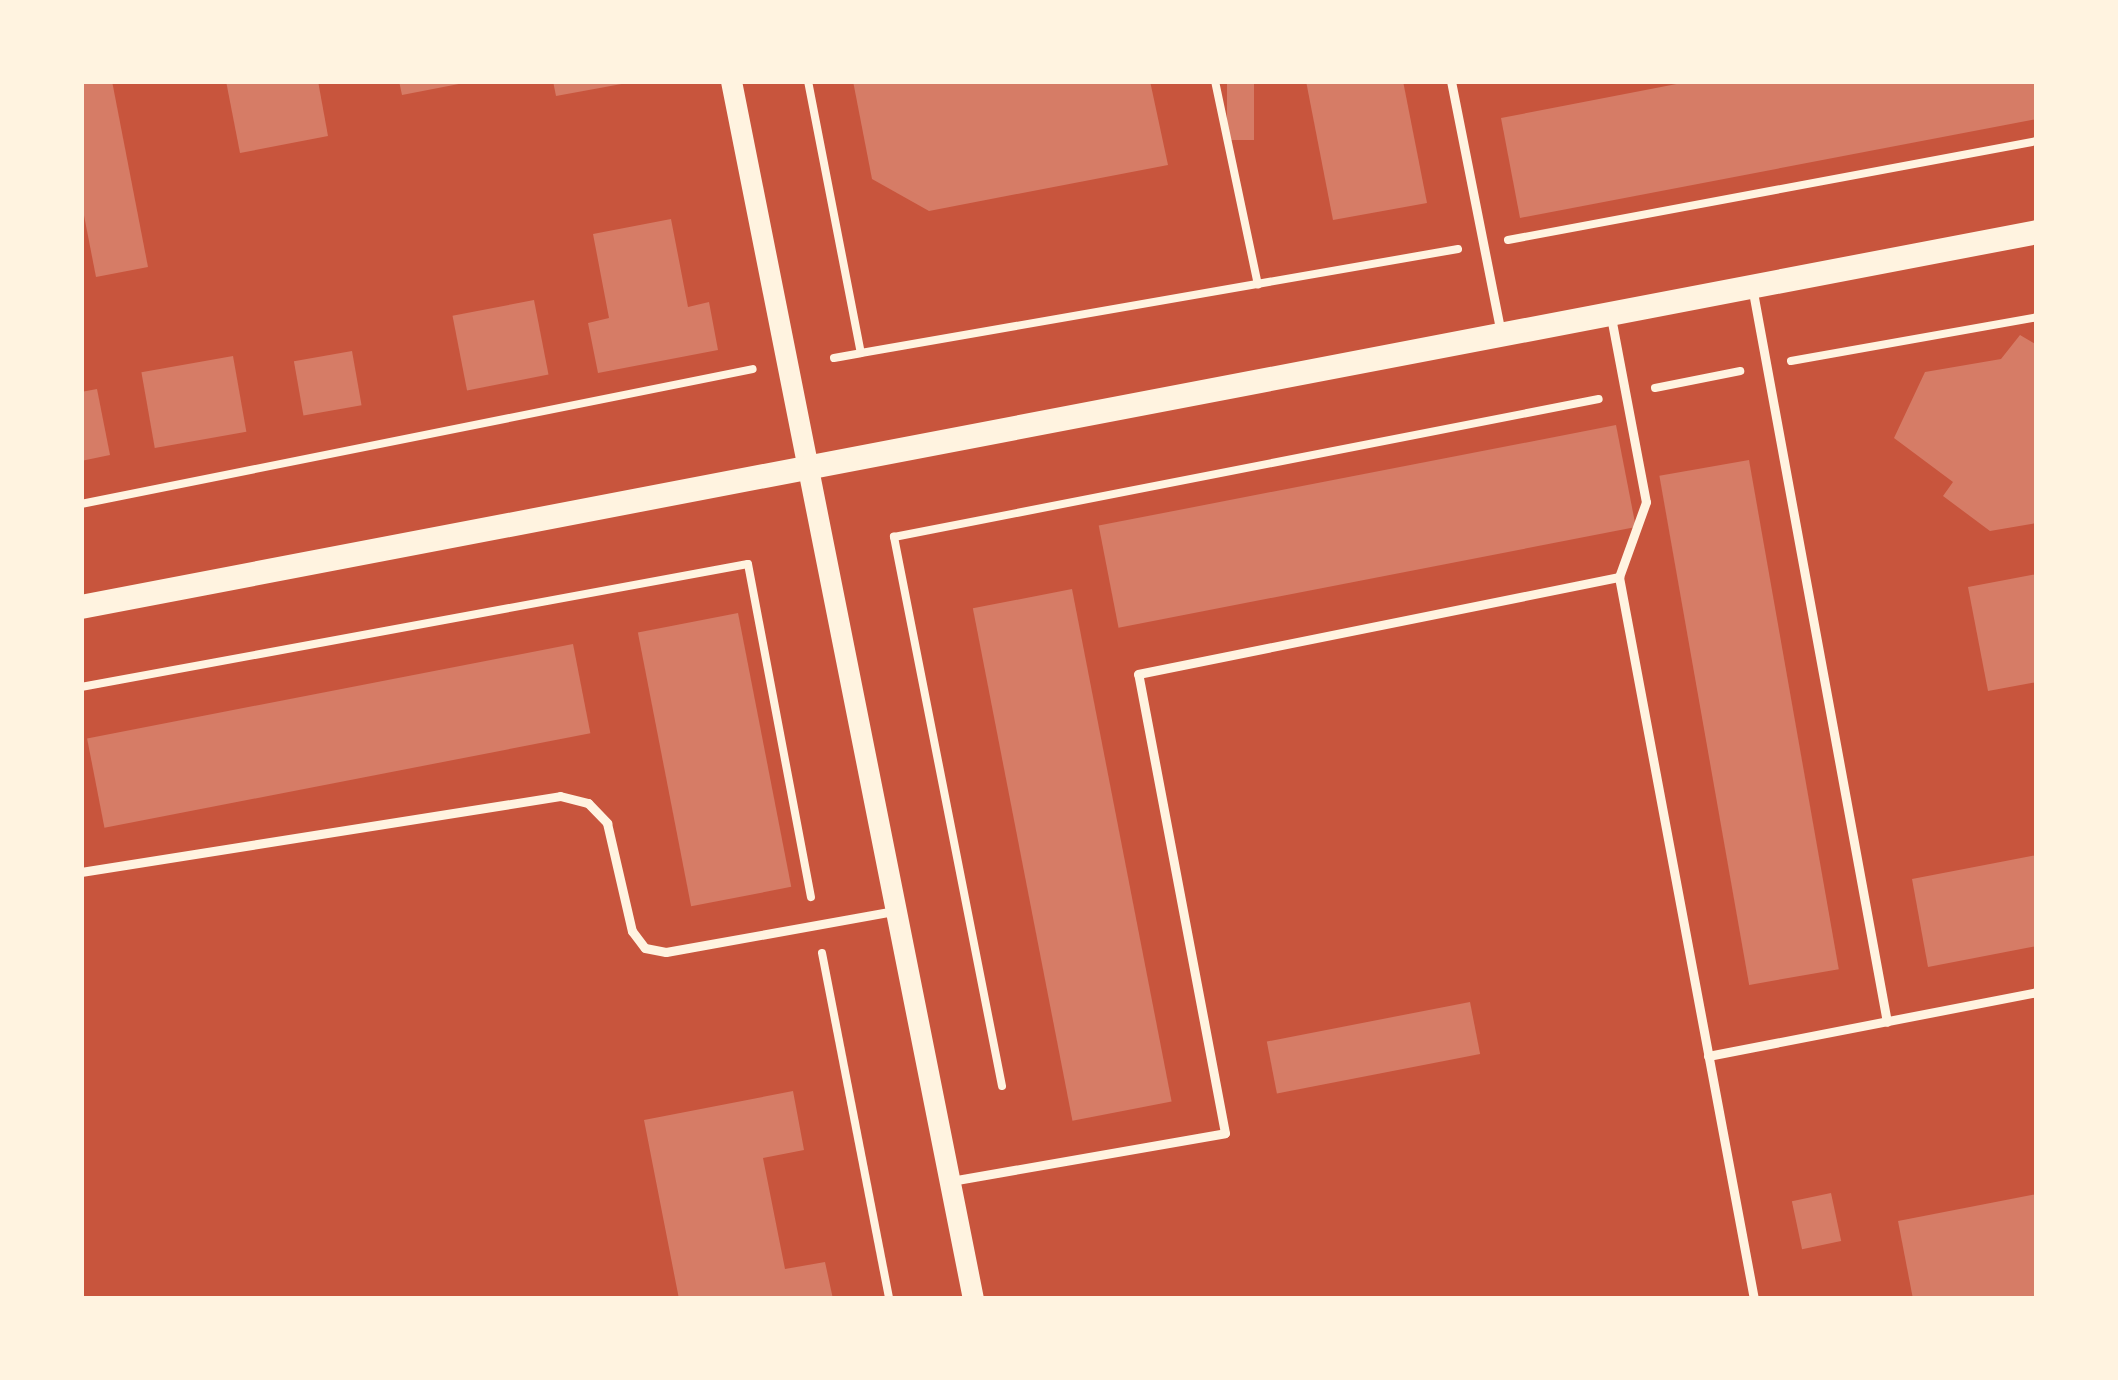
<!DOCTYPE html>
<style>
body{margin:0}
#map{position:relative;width:2118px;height:1380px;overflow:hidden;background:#c8553d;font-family:Mulish,sans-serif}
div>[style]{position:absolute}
.building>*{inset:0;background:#d67c66;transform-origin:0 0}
.path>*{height:8px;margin:-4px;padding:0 4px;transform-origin:4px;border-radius:4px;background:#fff3e0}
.service>*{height:9px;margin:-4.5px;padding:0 4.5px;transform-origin:4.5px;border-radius:4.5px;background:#fff3e0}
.tertiary>*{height:21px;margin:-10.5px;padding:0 10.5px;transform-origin:10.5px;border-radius:10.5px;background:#fff3e0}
.secondary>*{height:24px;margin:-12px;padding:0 12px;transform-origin:12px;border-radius:12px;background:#fff3e0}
span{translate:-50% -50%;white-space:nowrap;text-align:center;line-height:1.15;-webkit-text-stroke:9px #fff3e0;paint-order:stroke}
.frame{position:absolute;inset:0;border:84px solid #fff3e0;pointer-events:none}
</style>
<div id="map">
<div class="building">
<div style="clip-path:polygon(112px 81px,148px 267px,96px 277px,81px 200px,81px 84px)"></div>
<div style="clip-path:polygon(226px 81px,318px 81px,328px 136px,240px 153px)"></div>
<div style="clip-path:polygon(399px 81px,464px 81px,464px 83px,402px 95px)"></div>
<div style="clip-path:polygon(553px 81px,627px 81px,627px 83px,556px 96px)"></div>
<div style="clip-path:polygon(853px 81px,1150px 81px,1168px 165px,929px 211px,872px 179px)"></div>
<div style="left:1227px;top:81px;width:27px;height:59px"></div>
<div style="clip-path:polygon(1306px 81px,1403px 81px,1427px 203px,1333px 220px)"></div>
<div style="clip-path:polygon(1692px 81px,2037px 81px,2037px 119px,1520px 218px,1501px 118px)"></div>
<div style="clip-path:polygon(671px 219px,688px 307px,709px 302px,718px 350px,598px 373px,588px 323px,609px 318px,593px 234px)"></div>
<div style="left:534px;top:300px;width:76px;height:83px;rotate:79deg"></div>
<div style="clip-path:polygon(2020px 335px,2037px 345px,2037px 523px,1990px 531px,1943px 496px,1953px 482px,1894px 438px,1925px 372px,2001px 359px)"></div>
<div style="left:352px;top:351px;width:55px;height:59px;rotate:80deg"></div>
<div style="left:233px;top:356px;width:77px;height:93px;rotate:80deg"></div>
<div style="clip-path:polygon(97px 389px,110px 455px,81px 461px,81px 392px)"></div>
<div style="left:1616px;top:425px;width:104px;height:527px;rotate:79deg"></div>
<div style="left:1749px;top:460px;width:517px;height:91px;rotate:80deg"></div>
<div style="clip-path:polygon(2037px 574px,2037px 682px,1988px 691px,1968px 587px)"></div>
<div style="left:1072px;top:589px;width:522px;height:101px;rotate:79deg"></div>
<div style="left:738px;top:613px;width:279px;height:102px;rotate:79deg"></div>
<div style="left:573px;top:644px;width:91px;height:495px;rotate:79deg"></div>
<div style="clip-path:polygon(2037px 855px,2037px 946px,1928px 967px,1912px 879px)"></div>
<div style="left:1470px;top:1002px;width:53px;height:207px;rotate:79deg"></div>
<div style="clip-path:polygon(793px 1091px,804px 1150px,763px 1158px,785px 1269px,825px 1262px,833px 1299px,679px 1299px,644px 1120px)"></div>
<div style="left:1831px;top:1193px;width:49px;height:40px;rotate:78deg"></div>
<div style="clip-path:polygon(2037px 1194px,2037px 1299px,1913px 1299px,1898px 1221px)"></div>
</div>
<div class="path">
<div style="left:808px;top:81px;width:277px;rotate:79deg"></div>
<div style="left:861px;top:353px;width:606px;rotate:-9.88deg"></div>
<div style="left:1215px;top:81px;width:208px;rotate:78.1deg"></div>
<div style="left:1508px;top:240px;width:538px;rotate:-10.6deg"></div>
<div style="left:834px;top:358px;width:27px;rotate:-10deg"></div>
<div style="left:1791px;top:361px;width:250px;rotate:-10.1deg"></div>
<div style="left:1655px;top:388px;width:87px;rotate:-11.3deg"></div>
<div style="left:81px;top:504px;width:685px;rotate:-11.36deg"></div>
<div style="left:81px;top:687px;width:678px;rotate:-10.45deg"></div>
<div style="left:748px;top:564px;width:339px;rotate:79.3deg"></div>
<div style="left:822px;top:953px;width:352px;rotate:79deg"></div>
<div style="left:1002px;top:1086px;width:560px;rotate:-101.13deg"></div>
<div style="left:894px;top:537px;width:718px;rotate:-11.08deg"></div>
</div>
<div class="service">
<div style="left:1451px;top:81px;width:258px;rotate:78.8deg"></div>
<div style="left:1753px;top:292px;width:742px;rotate:79.6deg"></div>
<div style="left:1611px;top:317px;width:188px;rotate:79.3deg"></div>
<div style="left:1646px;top:502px;width:80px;rotate:109.8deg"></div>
<div style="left:1619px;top:577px;width:735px;rotate:79.41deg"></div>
<div style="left:81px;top:872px;width:485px;rotate:-9deg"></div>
<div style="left:560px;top:796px;width:29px;rotate:14deg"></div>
<div style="left:588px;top:803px;width:28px;rotate:46deg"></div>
<div style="left:607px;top:823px;width:111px;rotate:77deg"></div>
<div style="left:632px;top:931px;width:21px;rotate:53deg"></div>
<div style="left:645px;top:948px;width:21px;rotate:11deg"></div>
<div style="left:666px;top:952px;width:231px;rotate:-10.2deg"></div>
<div style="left:1708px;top:1056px;width:335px;rotate:-11deg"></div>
<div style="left:951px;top:1181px;width:278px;rotate:-9.9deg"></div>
<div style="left:1225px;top:1133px;width:467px;rotate:-100.7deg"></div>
<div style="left:1138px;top:674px;width:491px;rotate:-11.4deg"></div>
</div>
<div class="tertiary">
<div style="left:731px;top:81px;width:1242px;rotate:78.76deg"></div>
</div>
<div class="secondary">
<div style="left:81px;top:607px;width:1992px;rotate:-10.85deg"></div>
</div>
<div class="frame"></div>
</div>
